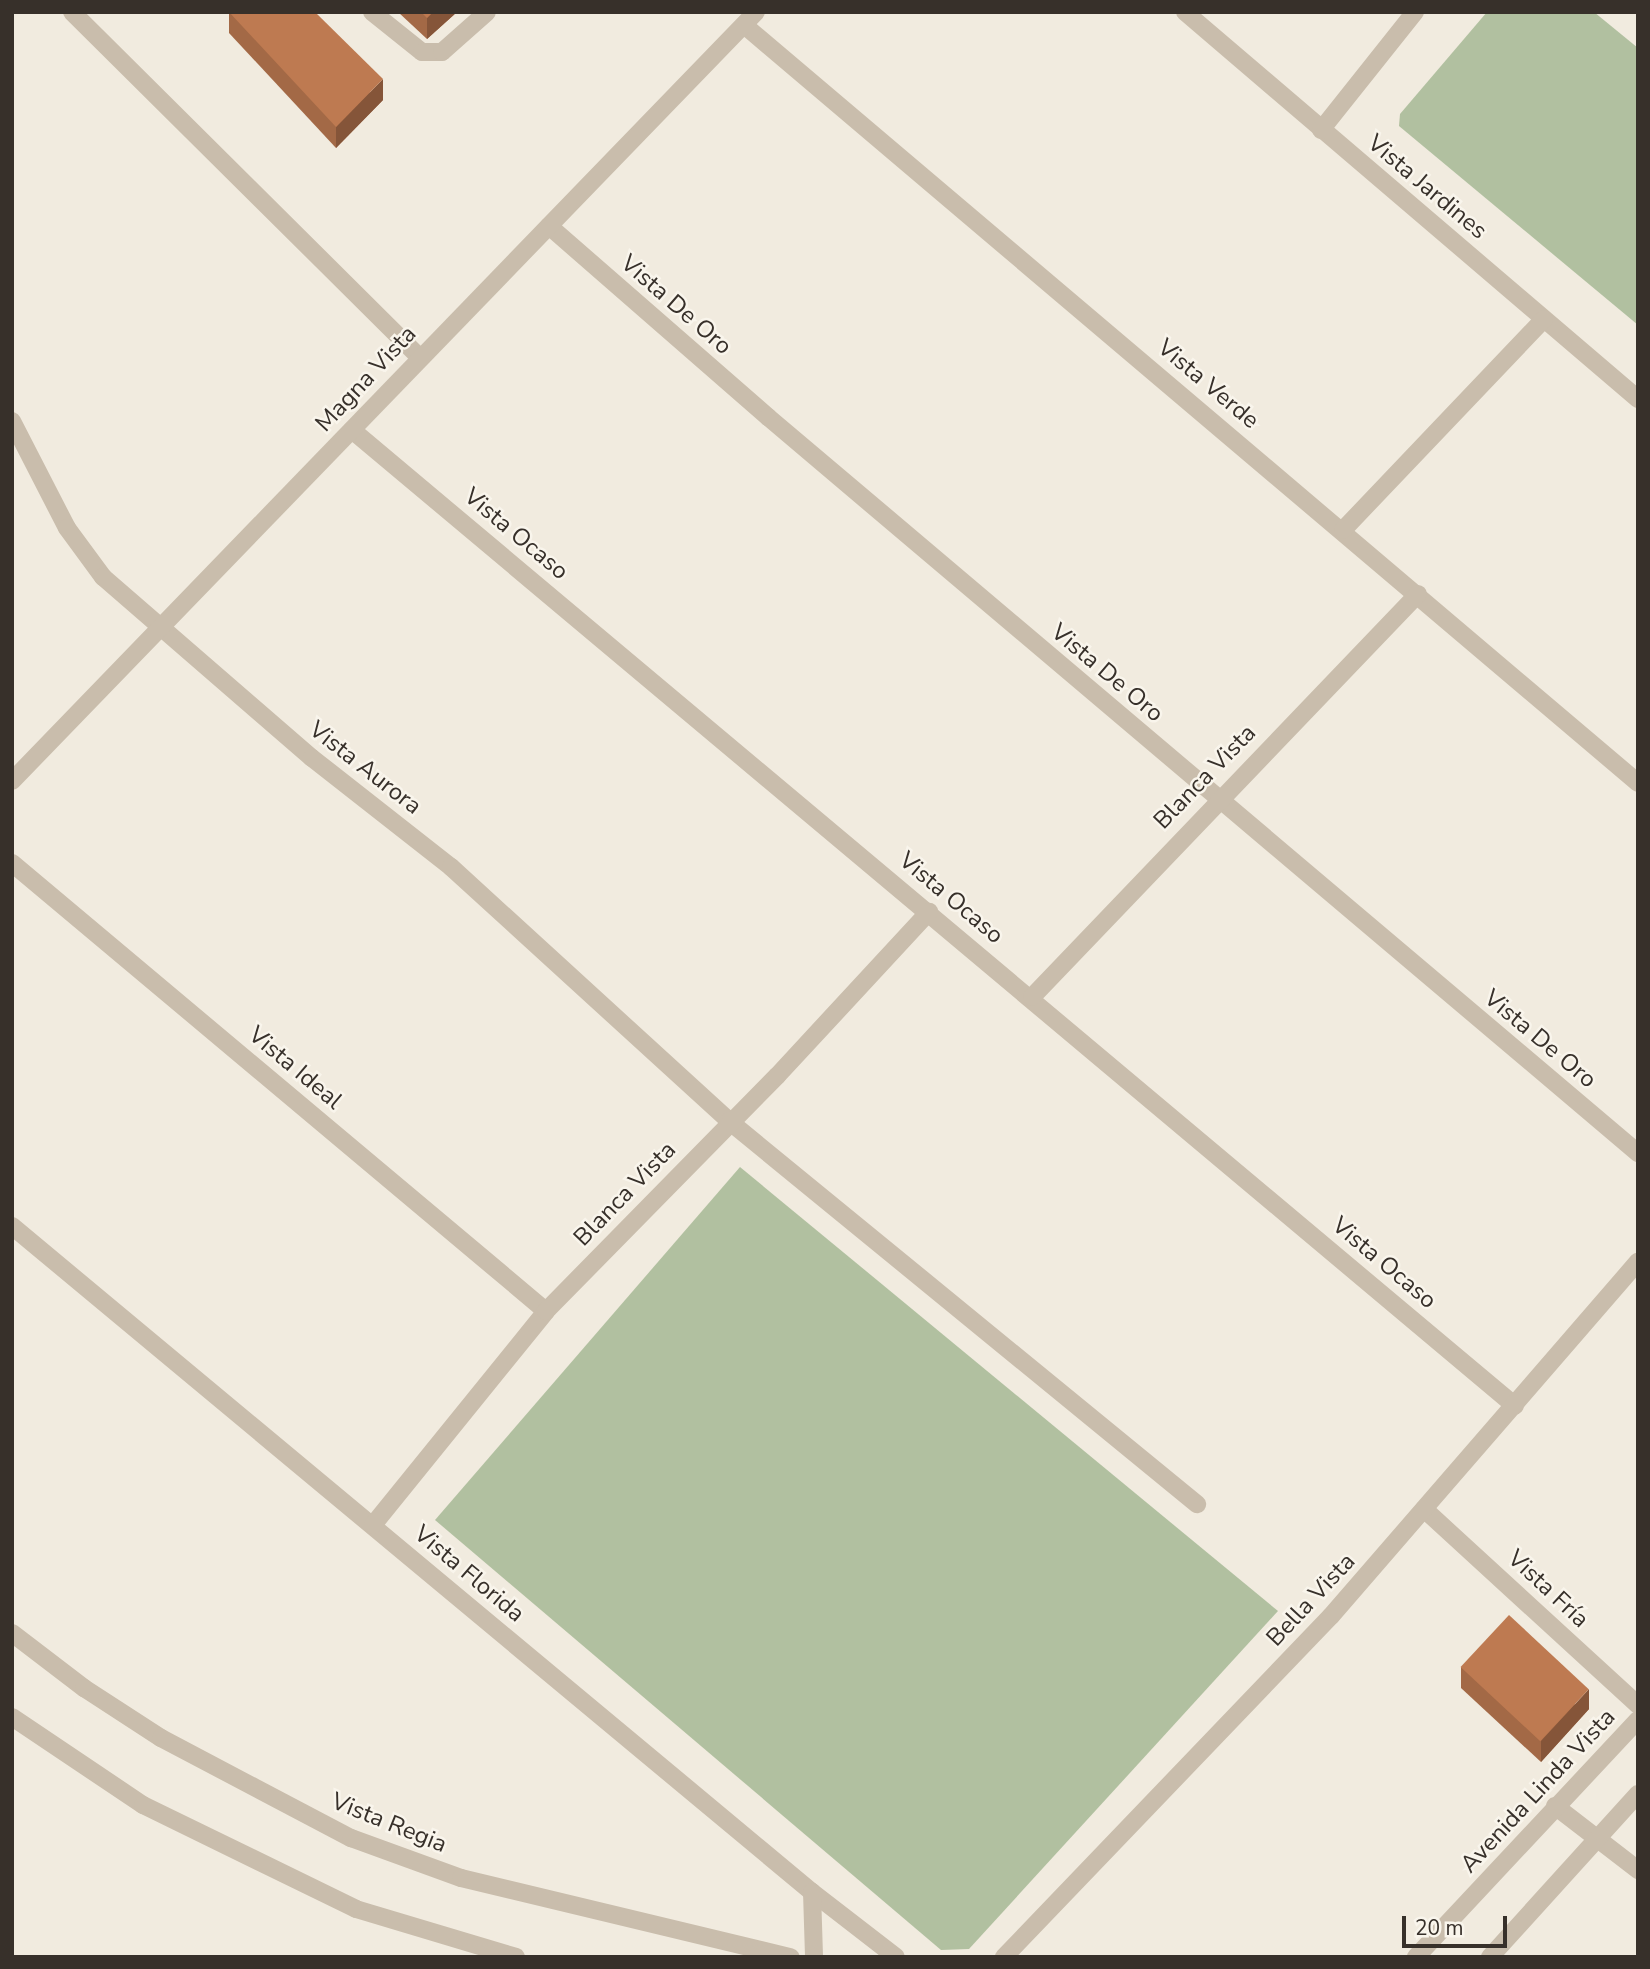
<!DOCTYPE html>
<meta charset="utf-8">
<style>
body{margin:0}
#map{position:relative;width:1650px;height:1969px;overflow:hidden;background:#f1ebdf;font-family:"Nunito Sans",sans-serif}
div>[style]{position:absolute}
.green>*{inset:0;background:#b1c0a0}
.minor>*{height:18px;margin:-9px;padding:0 9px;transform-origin:9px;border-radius:9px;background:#c9bdac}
.wall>*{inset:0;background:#a36946}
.shaded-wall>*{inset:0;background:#855539}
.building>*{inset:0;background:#be7a51;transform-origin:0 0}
span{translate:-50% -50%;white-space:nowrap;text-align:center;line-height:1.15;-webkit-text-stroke:5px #f9f5ec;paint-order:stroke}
.street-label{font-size:24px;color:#37302a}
.frame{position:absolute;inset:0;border:14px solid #37302a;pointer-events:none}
.scale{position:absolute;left:1402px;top:1916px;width:105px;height:32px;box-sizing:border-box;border:4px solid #37302a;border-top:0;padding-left:9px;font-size:21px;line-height:24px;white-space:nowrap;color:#37302a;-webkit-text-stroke:5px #f9f5ec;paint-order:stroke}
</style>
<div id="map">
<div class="green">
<div style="clip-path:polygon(1487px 12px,1594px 12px,1638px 48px,1638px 325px,1399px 126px,1400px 114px)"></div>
<div style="clip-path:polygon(740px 1167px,1278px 1611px,969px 1949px,941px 1950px,435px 1520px)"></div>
</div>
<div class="minor">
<div style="left:72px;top:12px;width:490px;rotate:44.8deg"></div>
<div style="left:372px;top:12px;width:64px;rotate:38.7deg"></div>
<div style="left:422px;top:52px;width:20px"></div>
<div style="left:442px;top:52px;width:60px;rotate:-41.6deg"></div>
<div style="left:1185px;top:12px;width:596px;rotate:40.51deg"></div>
<div style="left:744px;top:25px;width:1172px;rotate:40.29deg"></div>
<div style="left:1321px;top:130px;width:151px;rotate:-51.5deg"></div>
<div style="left:549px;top:226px;width:291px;rotate:41.1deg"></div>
<div style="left:768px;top:417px;width:1140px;rotate:40.23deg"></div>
<div style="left:12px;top:421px;width:120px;rotate:62.8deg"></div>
<div style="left:67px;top:528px;width:61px;rotate:53.7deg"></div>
<div style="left:103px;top:577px;width:276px;rotate:40.9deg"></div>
<div style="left:312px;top:758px;width:177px;rotate:38.1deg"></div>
<div style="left:451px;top:867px;width:377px;rotate:42.4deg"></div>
<div style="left:729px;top:1121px;width:605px;rotate:39.3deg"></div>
<div style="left:352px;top:430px;width:1518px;rotate:40deg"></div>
<div style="left:1343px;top:530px;width:291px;rotate:-46.4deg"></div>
<div style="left:12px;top:781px;width:1070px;rotate:-45.95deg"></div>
<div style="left:12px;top:863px;width:697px;rotate:40deg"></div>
<div style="left:1032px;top:997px;width:558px;rotate:-46.23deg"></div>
<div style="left:12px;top:1226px;width:1041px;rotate:39.78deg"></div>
<div style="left:812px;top:1892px;width:106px;rotate:37.7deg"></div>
<div style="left:1424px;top:1509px;width:290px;rotate:42.5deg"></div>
<div style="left:373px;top:1525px;width:275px;rotate:-51deg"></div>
<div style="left:546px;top:1311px;width:330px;rotate:-45.5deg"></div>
<div style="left:777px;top:1076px;width:224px;rotate:-47.2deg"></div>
<div style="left:12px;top:1633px;width:91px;rotate:37.4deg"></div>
<div style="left:84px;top:1688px;width:92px;rotate:33deg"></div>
<div style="left:161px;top:1738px;width:215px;rotate:27.8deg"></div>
<div style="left:351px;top:1838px;width:117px;rotate:20deg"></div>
<div style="left:461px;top:1878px;width:339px;rotate:13.5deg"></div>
<div style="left:12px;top:1717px;width:158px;rotate:33.9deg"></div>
<div style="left:143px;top:1805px;width:237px;rotate:26deg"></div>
<div style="left:356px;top:1909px;width:167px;rotate:16.7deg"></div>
<div style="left:1555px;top:1806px;width:105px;rotate:37.6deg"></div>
<div style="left:812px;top:1892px;width:65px;rotate:88.2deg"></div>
<div style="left:1004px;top:1957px;width:472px;rotate:-46.2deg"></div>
<div style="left:1331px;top:1616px;width:469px;rotate:-49.1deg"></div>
<div style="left:1416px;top:1957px;width:325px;rotate:-46.9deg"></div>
<div style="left:1490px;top:1957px;width:220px;rotate:-47.8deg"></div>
</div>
<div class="wall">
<div style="clip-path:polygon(229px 12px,383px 100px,336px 148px,229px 33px)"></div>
<div style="clip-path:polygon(398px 12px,457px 12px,427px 39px)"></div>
<div style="clip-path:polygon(1461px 1667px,1589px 1709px,1541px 1762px,1461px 1688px)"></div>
</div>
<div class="shaded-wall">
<div style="clip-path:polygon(433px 12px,457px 12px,427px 39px,427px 18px)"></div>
<div style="clip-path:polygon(383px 79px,383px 100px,336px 148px,336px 127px)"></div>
<div style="clip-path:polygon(1589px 1689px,1589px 1709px,1541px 1762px,1541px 1741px)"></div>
</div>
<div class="building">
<div style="clip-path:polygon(229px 12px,315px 12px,383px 79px,336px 127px)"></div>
<div style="clip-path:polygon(421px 12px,433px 12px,427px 18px)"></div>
<div style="left:1509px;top:1615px;width:109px;height:71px;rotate:43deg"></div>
</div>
<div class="street-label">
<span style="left:1427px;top:187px;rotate:40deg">Vista Jardines</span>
<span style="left:676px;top:305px;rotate:41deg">Vista De Oro</span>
<span style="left:366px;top:379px;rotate:-47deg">Magna Vista</span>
<span style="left:1208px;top:384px;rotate:40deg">Vista Verde</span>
<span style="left:516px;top:534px;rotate:40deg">Vista Ocaso</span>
<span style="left:1107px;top:673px;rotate:40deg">Vista De Oro</span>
<span style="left:365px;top:768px;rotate:38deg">Vista Aurora</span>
<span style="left:1205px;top:777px;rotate:-46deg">Blanca Vista</span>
<span style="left:951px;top:898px;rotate:40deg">Vista Ocaso</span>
<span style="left:1540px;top:1039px;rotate:40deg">Vista De Oro</span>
<span style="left:295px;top:1068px;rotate:40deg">Vista Ideal</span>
<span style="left:625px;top:1194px;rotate:-46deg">Blanca Vista</span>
<span style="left:1384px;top:1263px;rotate:40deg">Vista Ocaso</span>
<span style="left:469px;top:1574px;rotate:40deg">Vista Florida</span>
<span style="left:1548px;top:1589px;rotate:43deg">Vista Fría</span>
<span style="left:1311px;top:1600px;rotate:-47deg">Bella Vista</span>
<span style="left:1538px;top:1791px;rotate:-47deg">Avenida Linda Vista</span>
<span style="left:389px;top:1823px;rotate:22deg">Vista Regia</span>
</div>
<div class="frame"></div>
<div class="scale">20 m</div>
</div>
